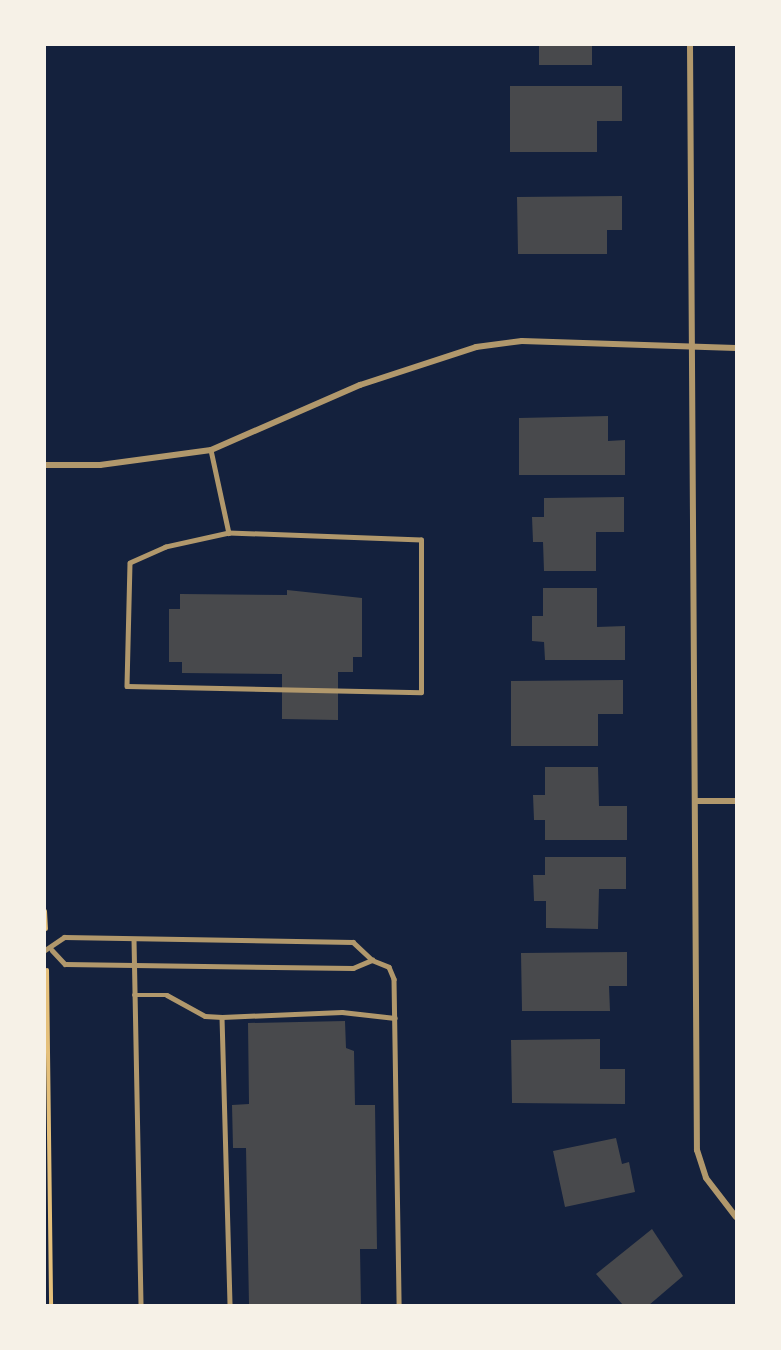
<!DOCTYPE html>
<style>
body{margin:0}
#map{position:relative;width:781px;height:1350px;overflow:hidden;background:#14213d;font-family:"Work Sans",sans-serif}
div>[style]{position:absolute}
.building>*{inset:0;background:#48494c;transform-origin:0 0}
.path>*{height:4px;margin:-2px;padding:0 2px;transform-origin:2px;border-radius:2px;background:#e5c07b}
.service>*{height:4.5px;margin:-2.25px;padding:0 2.25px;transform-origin:2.25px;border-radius:2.25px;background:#b1986c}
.minor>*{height:6px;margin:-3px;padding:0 3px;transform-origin:3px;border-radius:3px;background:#b1986c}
span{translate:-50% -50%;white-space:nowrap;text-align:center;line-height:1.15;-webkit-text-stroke:4.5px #f6f1e7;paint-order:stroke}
.frame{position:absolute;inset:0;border:46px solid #f6f1e7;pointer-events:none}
</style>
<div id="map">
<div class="building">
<div style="left:539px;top:45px;width:53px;height:20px"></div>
<div style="clip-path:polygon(510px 86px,622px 86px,622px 121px,597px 121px,597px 152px,510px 152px)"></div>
<div style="clip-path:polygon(622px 196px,622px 230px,607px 230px,607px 254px,518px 254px,517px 197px)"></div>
<div style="clip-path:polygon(608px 416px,608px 441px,625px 440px,625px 475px,519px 475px,519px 418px)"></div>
<div style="clip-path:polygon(624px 497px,624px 532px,596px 532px,596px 571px,544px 571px,543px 542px,533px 542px,532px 517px,544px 517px,544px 498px)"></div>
<div style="clip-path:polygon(543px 588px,597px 588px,597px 627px,625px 626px,625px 660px,545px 660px,544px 642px,532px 641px,532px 616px,543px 616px)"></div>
<div style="clip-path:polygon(287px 590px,362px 598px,362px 657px,353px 657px,353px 672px,338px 672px,338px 720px,282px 719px,282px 674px,182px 673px,182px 662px,169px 662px,169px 609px,180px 609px,180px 594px,287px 595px)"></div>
<div style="clip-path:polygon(623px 680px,623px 714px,598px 714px,598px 746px,511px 746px,511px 681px)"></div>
<div style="clip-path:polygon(545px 767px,598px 767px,599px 806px,627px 806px,627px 840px,545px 840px,545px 820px,534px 820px,533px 795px,545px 795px)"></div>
<div style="clip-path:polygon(545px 857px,626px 857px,626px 889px,599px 889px,598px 929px,546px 928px,546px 901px,534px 901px,533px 875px,545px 875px)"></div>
<div style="clip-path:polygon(627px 952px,627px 986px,609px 986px,610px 1011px,522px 1011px,521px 953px)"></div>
<div style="clip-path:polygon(345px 1021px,346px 1048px,354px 1051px,355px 1105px,375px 1105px,377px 1249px,360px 1249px,361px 1305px,249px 1305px,246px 1148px,233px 1148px,232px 1105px,249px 1104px,248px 1023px)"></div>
<div style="clip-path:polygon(600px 1039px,600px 1069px,625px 1069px,625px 1104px,512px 1103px,511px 1040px)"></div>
<div style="clip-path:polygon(616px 1138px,622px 1164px,629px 1162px,635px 1192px,565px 1207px,553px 1151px)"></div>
<div style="clip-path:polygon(652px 1229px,683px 1276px,649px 1305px,623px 1305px,596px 1274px)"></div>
</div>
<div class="path">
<div style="left:45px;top:911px;width:18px;rotate:87deg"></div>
<div style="left:47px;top:970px;width:335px;rotate:89.3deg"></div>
</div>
<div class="service">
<div style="left:211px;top:450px;width:85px;rotate:77.8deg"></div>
<div style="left:229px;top:533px;width:65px;rotate:167.5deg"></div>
<div style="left:166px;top:547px;width:39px;rotate:156deg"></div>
<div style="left:130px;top:563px;width:123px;rotate:91.4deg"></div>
<div style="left:127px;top:686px;width:294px;rotate:1.2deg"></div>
<div style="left:421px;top:692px;width:152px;rotate:-90deg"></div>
<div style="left:421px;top:540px;width:192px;rotate:-177.9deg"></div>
<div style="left:134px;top:939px;width:366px;rotate:88.9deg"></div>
<div style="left:45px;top:950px;width:23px;rotate:-34deg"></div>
<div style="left:64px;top:937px;width:289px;rotate:1deg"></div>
<div style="left:353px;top:942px;width:26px;rotate:43deg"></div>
<div style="left:52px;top:950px;width:19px;rotate:47deg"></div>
<div style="left:65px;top:964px;width:288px;rotate:0.8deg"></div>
<div style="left:353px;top:968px;width:21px;rotate:-23deg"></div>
<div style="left:372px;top:960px;width:18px;rotate:22deg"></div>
<div style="left:389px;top:967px;width:13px;rotate:67deg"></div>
<div style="left:394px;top:979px;width:326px;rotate:89.1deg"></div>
<div style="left:134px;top:995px;width:33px"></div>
<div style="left:167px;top:995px;width:43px;rotate:28.9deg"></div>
<div style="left:205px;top:1016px;width:17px;rotate:3deg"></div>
<div style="left:222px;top:1017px;width:288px;rotate:88.4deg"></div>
<div style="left:222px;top:1017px;width:120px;rotate:-2.4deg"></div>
<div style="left:342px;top:1012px;width:53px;rotate:6.5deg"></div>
</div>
<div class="minor">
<div style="left:690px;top:45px;width:1105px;rotate:89.64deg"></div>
<div style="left:697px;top:1150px;width:29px;rotate:72deg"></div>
<div style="left:706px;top:1178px;width:49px;rotate:52.4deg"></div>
<div style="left:45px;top:465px;width:55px"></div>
<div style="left:100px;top:465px;width:112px;rotate:-7.7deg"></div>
<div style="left:211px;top:450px;width:163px;rotate:-23.6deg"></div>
<div style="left:360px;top:385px;width:122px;rotate:-18.1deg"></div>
<div style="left:476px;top:347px;width:46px;rotate:-7.4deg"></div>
<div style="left:522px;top:341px;width:214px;rotate:1.9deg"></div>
<div style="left:695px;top:801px;width:41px"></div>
</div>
<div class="frame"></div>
</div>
